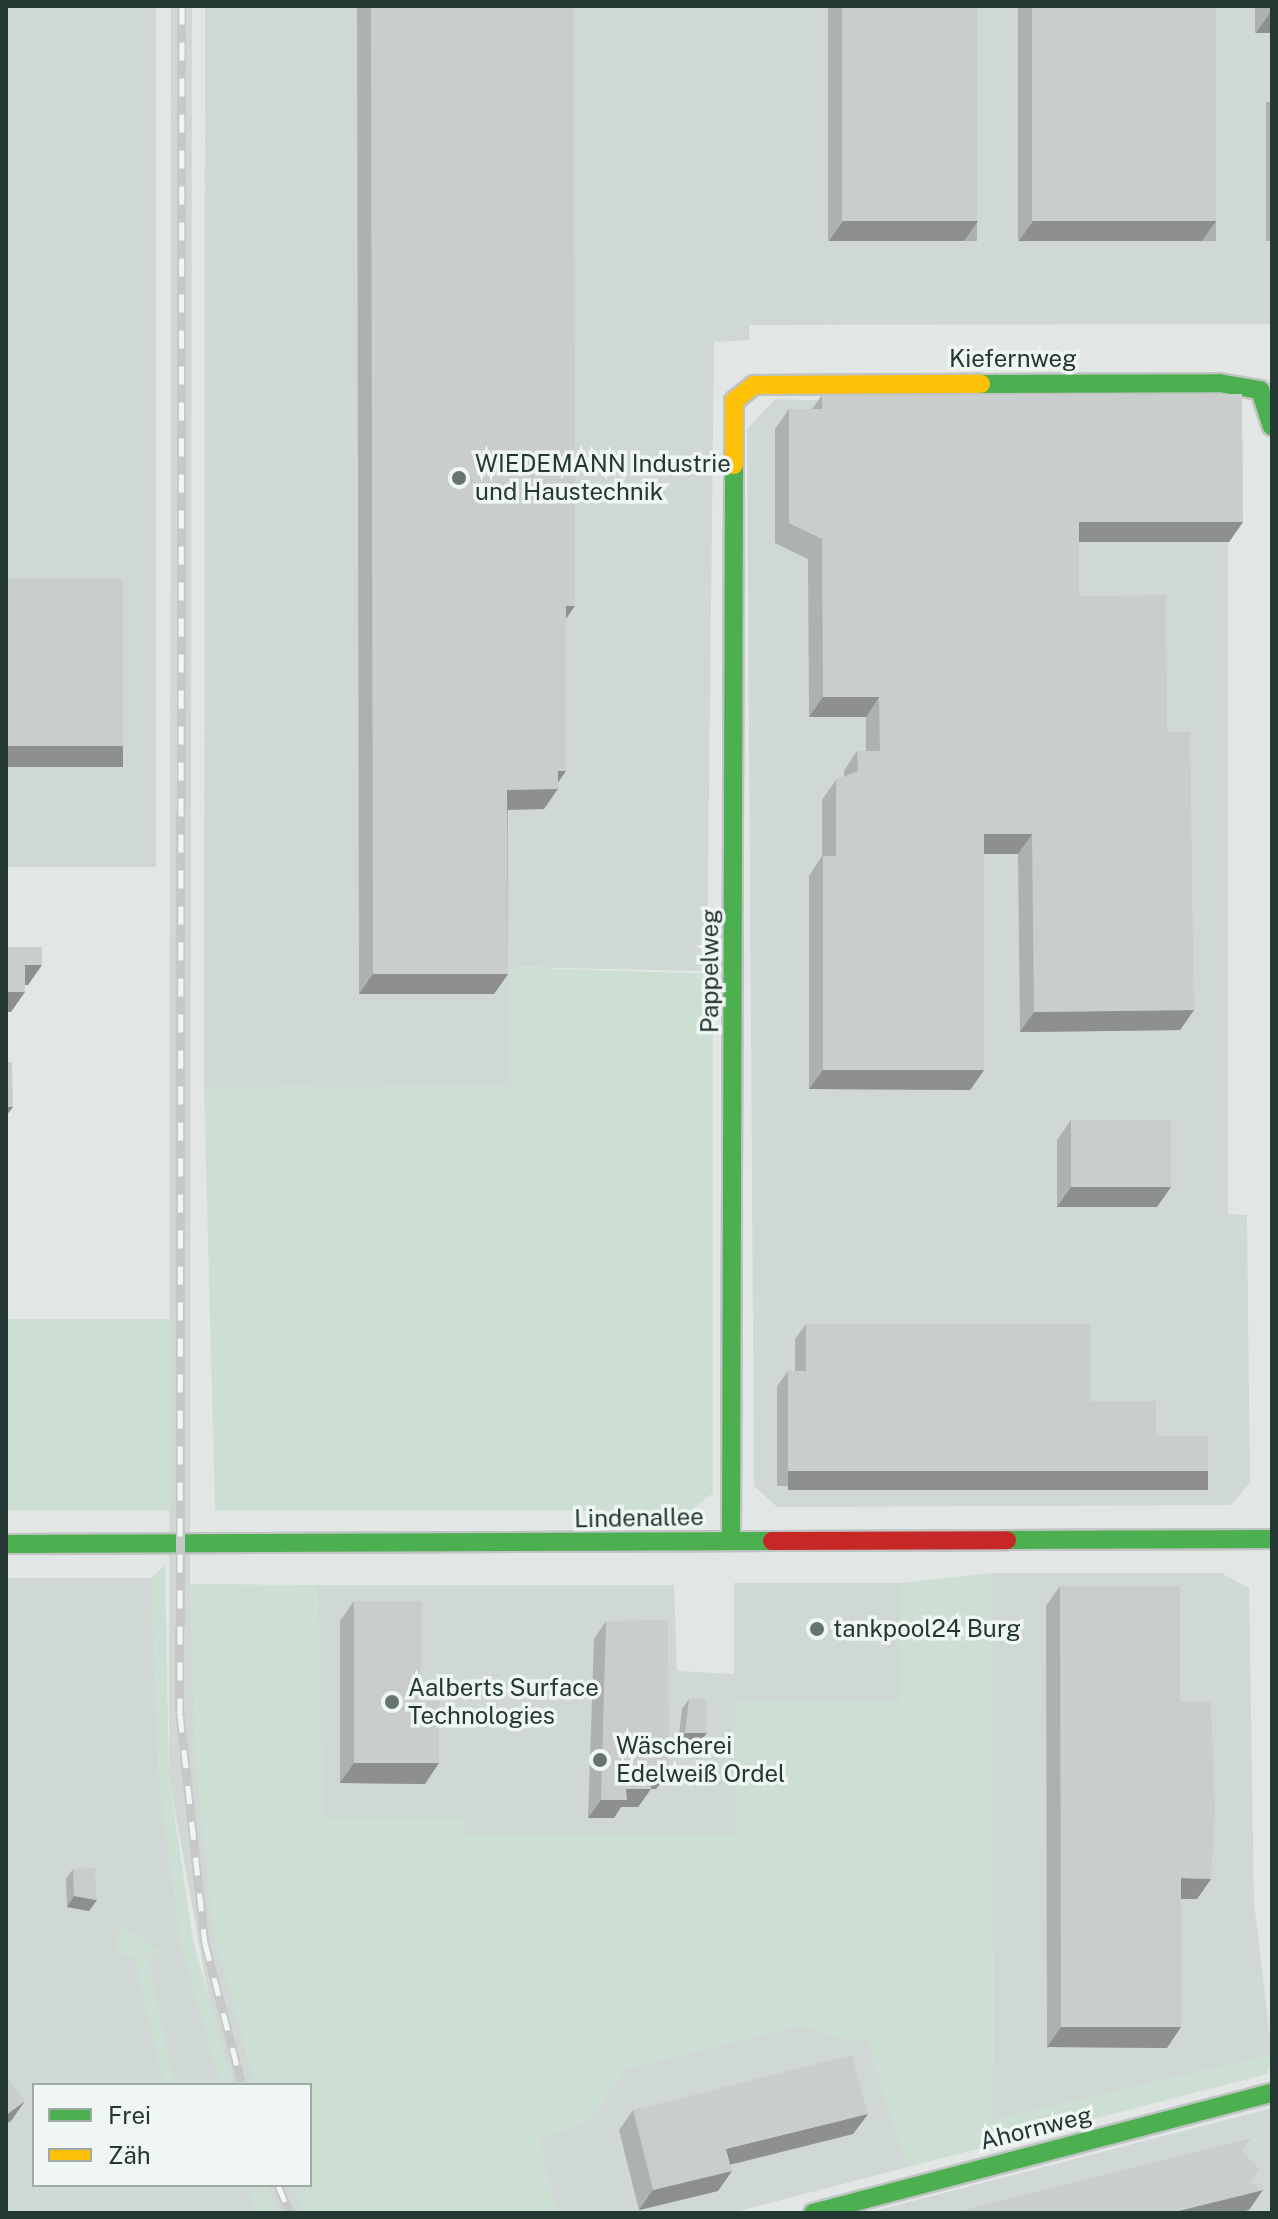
<!DOCTYPE html>
<meta charset="utf-8">
<style>
body{margin:0}
#map{position:relative;width:1278px;height:2219px;overflow:hidden;background:#e2e7e5;font-family:"Public Sans",sans-serif}
div>[style]{position:absolute}
.built>*{inset:0;background:#d0d8d5;transform-origin:0 0}
.green>*{inset:0;background:#cdded3;transform-origin:0 0}
.roads{filter:drop-shadow(2px 0 #bfc4c2) drop-shadow(-2px 0 #bfc4c2) drop-shadow(0 2px #bfc4c2) drop-shadow(0 -2px #bfc4c2)}
.fast>*{height:18px;margin:-9px;padding:0 9px;transform-origin:9px;border-radius:9px;background:#4caf50}
.slow>*{height:18px;margin:-9px;padding:0 9px;transform-origin:9px;border-radius:9px;background:#ffc107}
.jam>*{height:18px;margin:-9px;padding:0 9px;transform-origin:9px;border-radius:9px;background:#c62828}
.rail>*{height:9px;margin-top:-4.5px;transform-origin:0;background:repeating-linear-gradient(90deg,#f0f6f3 0 18px,#c6c9c8 0 36px);box-sizing:border-box;border-block:2px solid #c6c9c8}
.wall>*{inset:0;background:#adb1af;transform-origin:0 0}
.shaded-wall>*{inset:0;background:#8d908f;transform-origin:0 0}
.building>*{inset:0;background:#c9cecc;transform-origin:0 0}
.dots>*{width:22px;height:22px;translate:-50% -50%;box-sizing:border-box;border:4px solid #f0f6f3;border-radius:50%}
span{translate:-50% -50%;white-space:nowrap;text-align:center;line-height:1.15;-webkit-text-stroke:7px #f0f6f3;paint-order:stroke}
.street-label{font-size:24px;color:#233733}
.poi-label{font-size:24px;color:#233733}
.left{translate:0 -50%;text-align:left}
.frame{position:absolute;inset:0;border:8px solid #233733;pointer-events:none}
.legend{position:absolute;left:32px;top:2083px;width:280px;height:104px;box-sizing:border-box;background:#f0f6f3;border:2px solid #9eaaa6;margin:0;padding:10px 14px;list-style:none;font-size:24px;color:#233733}
.legend li{display:flex;align-items:center;gap:16px;height:40px}
.legend b{width:40px;border:2px solid #9eaaa6}
</style>
<div id="map">
<div class="built">
<div style="left:6px;top:6px;width:150px;height:861px"></div>
<div style="clip-path:polygon(171px 6px,192px 6px,190px 1584px,197px 1776px,215px 1936px,256px 2085px,233px 2085px,214px 2027px,169px 1778px)"></div>
<div style="clip-path:polygon(205px 6px,1272px 6px,1272px 324px,749px 325px,749px 340px,714px 342px,707px 971px,510px 967px,510px 1086px,204px 1088px)"></div>
<div style="clip-path:polygon(775px 399px,1228px 414px,1228px 1214px,1247px 1215px,1250px 1483px,1231px 1505px,777px 1507px,754px 1486px,747px 429px)"></div>
<div style="clip-path:polygon(991px 1573px,1221px 1573px,1249px 1588px,1254px 1901px,1272px 2055px,993px 2120px)"></div>
<div style="clip-path:polygon(6px 1578px,152px 1578px,159px 1778px,181px 1942px,221px 2085px,34px 2085px,34px 2185px,248px 2185px,256px 2213px,6px 2213px)"></div>
<div style="clip-path:polygon(734px 1583px,900px 1583px,901px 1702px,735px 1702px,737px 1835px,465px 1835px,465px 1818px,323px 1818px,317px 1585px,674px 1585px,677px 1671px,734px 1674px)"></div>
<div style="clip-path:polygon(800px 2025px,852px 2041px,866px 2035px,908px 2167px,731px 2213px,556px 2213px,538px 2138px,588px 2122px,625px 2069px)"></div>
<div style="clip-path:polygon(1272px 2108px,1272px 2213px,867px 2213px)"></div>
<div style="clip-path:polygon(266px 2185px,293px 2185px,305px 2213px,278px 2213px)"></div>
</div>
<div class="green">
<div style="clip-path:polygon(510px 967px,713px 974px,713px 1493px,690px 1511px,215px 1510px,204px 1088px,510px 1086px)"></div>
<div style="left:6px;top:1319px;width:164px;height:191px"></div>
<div style="clip-path:polygon(165px 1564px,169px 1779px,193px 1941px,233px 2085px,221px 2085px,181px 1942px,159px 1778px,152px 1578px)"></div>
<div style="clip-path:polygon(991px 1573px,993px 2120px,1272px 2055px,1267px 2074px,908px 2167px,866px 2036px,852px 2041px,800px 2025px,625px 2069px,588px 2122px,538px 2138px,556px 2213px,305px 2213px,293px 2185px,310px 2185px,310px 2085px,256px 2085px,215px 1936px,197px 1776px,190px 1584px,317px 1585px,324px 1818px,465px 1818px,466px 1835px,736px 1835px,735px 1702px,900px 1701px,900px 1583px)"></div>
<div style="clip-path:polygon(126px 1928px,161px 1953px,147px 1956px,175px 2085px,164px 2085px,134px 1956px,119px 1954px,116px 1936px)"></div>
<div style="clip-path:polygon(248px 2185px,266px 2185px,278px 2213px,256px 2213px)"></div>
</div>
<div class="roads">
<div class="fast">
<div style="left:981px;top:384px;width:238px;rotate:-0.2deg"></div>
<div style="left:1219px;top:383px;width:42px;rotate:9.7deg"></div>
<div style="left:1260px;top:390px;width:38px;rotate:72deg"></div>
<div style="left:1007px;top:1540px;width:265px;rotate:-0.2deg"></div>
<div style="left:731px;top:1541px;width:1076px;rotate:-89.84deg"></div>
<div style="left:6px;top:1544px;width:766px;rotate:-0.22deg"></div>
<div style="left:813px;top:2213px;width:474px;rotate:-14.7deg"></div>
</div>
<div class="slow">
<div style="left:734px;top:465px;width:64px;rotate:-90deg"></div>
<div style="left:734px;top:401px;width:26px;rotate:-39deg"></div>
<div style="left:754px;top:385px;width:227px;rotate:-0.3deg"></div>
</div>
<div class="jam">
<div style="left:772px;top:1541px;width:235px;rotate:-0.2deg"></div>
</div>
</div>
<div class="rail">
<div style="left:182px;top:6px;width:1708px;rotate:90.07deg"></div>
<div style="left:180px;top:1714px;width:230px;rotate:83.8deg"></div>
<div style="left:205px;top:1943px;width:147px;rotate:75.4deg"></div>
<div style="left:278px;top:2185px;width:30px;rotate:67deg"></div>
</div>
<div class="wall">
<div style="clip-path:polygon(357px 6px,574px 6px,566px 618px,566px 771px,558px 783px,544px 809px,508px 810px,508px 974px,494px 994px,359px 994px)"></div>
<div style="left:828px;top:6px;width:149px;height:235px"></div>
<div style="left:1018px;top:6px;width:198px;height:235px"></div>
<div style="left:1255px;top:6px;width:17px;height:27px"></div>
<div style="left:1272px;top:102px;width:139px;height:6px;rotate:90deg"></div>
<div style="clip-path:polygon(822px 395px,1243px 522px,1229px 542px,1079px 542px,1079px 596px,1167px 732px,1194px 1010px,1180px 1030px,1020px 1032px,1018px 854px,984px 854px,984px 1070px,970px 1090px,809px 1089px,809px 876px,822px 856px,822px 800px,836px 780px,844px 777px,844px 771px,857px 751px,866px 751px,866px 717px,809px 717px,808px 559px,775px 543px,775px 429px,789px 409px,812px 409px)"></div>
<div style="clip-path:polygon(1071px 1120px,1157px 1207px,1057px 1207px,1057px 1140px)"></div>
<div style="clip-path:polygon(806px 1324px,1090px 1401px,1156px 1436px,1198px 1486px,777px 1486px,777px 1386px,788px 1371px,795px 1371px,795px 1339px)"></div>
<div style="clip-path:polygon(1060px 1586px,1211px 1879px,1197px 1899px,1181px 1899px,1167px 2048px,1047px 2047px,1046px 1606px)"></div>
<div style="clip-path:polygon(354px 1601px,421px 1701px,425px 1784px,340px 1783px,340px 1621px)"></div>
<div style="clip-path:polygon(606px 1621px,669px 1771px,656px 1789px,651px 1789px,638px 1807px,621px 1807px,614px 1818px,588px 1818px,594px 1639px)"></div>
<div style="clip-path:polygon(689px 1699px,699px 1743px,678px 1743px,682px 1709px)"></div>
<div style="clip-path:polygon(73px 1869px,89px 1911px,67px 1907px,66px 1879px)"></div>
<div style="clip-path:polygon(633px 2110px,868px 2114px,853px 2134px,730px 2165px,732px 2171px,718px 2191px,639px 2210px,619px 2130px)"></div>
</div>
<div class="shaded-wall">
<div style="clip-path:polygon(1270px 13px,1272px 13px,1272px 33px,1256px 33px)"></div>
<div style="clip-path:polygon(843px 221px,978px 221px,964px 241px,829px 241px)"></div>
<div style="clip-path:polygon(1033px 221px,1216px 221px,1202px 241px,1019px 241px)"></div>
<div style="clip-path:polygon(1079px 522px,1243px 522px,1229px 542px,1065px 542px)"></div>
<div style="clip-path:polygon(566px 606px,575px 606px,561px 626px)"></div>
<div style="clip-path:polygon(823px 697px,879px 697px,866px 717px,809px 717px)"></div>
<div style="left:6px;top:746px;width:117px;height:21px"></div>
<div style="clip-path:polygon(558px 771px,566px 771px,553px 789px,558px 789px,544px 809px,493px 810px,507px 790px)"></div>
<div style="clip-path:polygon(984px 834px,1032px 834px,1018px 854px,970px 854px)"></div>
<div style="clip-path:polygon(25px 965px,42px 965px,28px 985px,11px 985px)"></div>
<div style="clip-path:polygon(373px 974px,508px 974px,494px 994px,359px 994px)"></div>
<div style="clip-path:polygon(6px 992px,25px 992px,11px 1012px,6px 1012px)"></div>
<div style="clip-path:polygon(1194px 1010px,1180px 1030px,1020px 1032px,1034px 1012px)"></div>
<div style="clip-path:polygon(823px 1070px,984px 1070px,970px 1090px,809px 1089px)"></div>
<div style="clip-path:polygon(6px 1107px,13px 1107px,6px 1116px)"></div>
<div style="clip-path:polygon(1071px 1187px,1171px 1187px,1157px 1207px,1057px 1207px)"></div>
<div style="left:788px;top:1471px;width:420px;height:19px"></div>
<div style="clip-path:polygon(685px 1733px,707px 1733px,699px 1743px,678px 1743px)"></div>
<div style="clip-path:polygon(354px 1763px,439px 1763px,425px 1784px,340px 1783px)"></div>
<div style="clip-path:polygon(650px 1771px,669px 1771px,656px 1789px,638px 1789px)"></div>
<div style="clip-path:polygon(626px 1789px,651px 1789px,638px 1807px,621px 1807px,614px 1818px,588px 1818px,601px 1800px)"></div>
<div style="clip-path:polygon(1181px 1878px,1211px 1879px,1197px 1899px,1167px 1899px)"></div>
<div style="clip-path:polygon(74px 1896px,97px 1900px,89px 1911px,67px 1907px)"></div>
<div style="clip-path:polygon(1061px 2027px,1181px 2027px,1167px 2048px,1047px 2047px)"></div>
<div style="clip-path:polygon(25px 2101px,11px 2121px,6px 2124px,6px 2115px)"></div>
<div style="clip-path:polygon(868px 2114px,853px 2134px,712px 2169px,726px 2149px)"></div>
<div style="clip-path:polygon(732px 2171px,718px 2191px,639px 2210px,653px 2190px)"></div>
<div style="clip-path:polygon(1263px 2190px,1249px 2210px,1237px 2213px,1170px 2213px)"></div>
</div>
<div class="building">
<div style="clip-path:polygon(371px 6px,574px 6px,575px 606px,566px 606px,566px 771px,558px 771px,558px 789px,507px 790px,508px 974px,373px 974px)"></div>
<div style="left:842px;top:6px;width:135px;height:215px"></div>
<div style="left:1032px;top:6px;width:184px;height:215px"></div>
<div style="clip-path:polygon(1242px 394px,1243px 522px,1079px 522px,1079px 596px,1166px 595px,1167px 732px,1190px 732px,1194px 1010px,1034px 1012px,1032px 834px,984px 834px,984px 1070px,823px 1070px,823px 856px,836px 856px,836px 780px,858px 771px,857px 751px,880px 751px,879px 697px,823px 697px,822px 539px,789px 523px,789px 409px,822px 409px,822px 395px)"></div>
<div style="left:6px;top:579px;width:117px;height:167px"></div>
<div style="clip-path:polygon(6px 947px,42px 947px,42px 965px,25px 965px,25px 992px,6px 992px)"></div>
<div style="clip-path:polygon(6px 1062px,12px 1062px,13px 1107px,6px 1107px)"></div>
<div style="left:1071px;top:1120px;width:100px;height:67px"></div>
<div style="clip-path:polygon(806px 1324px,1090px 1324px,1090px 1401px,1156px 1401px,1156px 1436px,1208px 1436px,1208px 1471px,788px 1471px,788px 1371px,806px 1371px)"></div>
<div style="clip-path:polygon(1060px 1586px,1180px 1586px,1180px 1702px,1211px 1702px,1215px 1812px,1211px 1879px,1181px 1878px,1181px 2027px,1061px 2027px)"></div>
<div style="clip-path:polygon(354px 1601px,422px 1601px,421px 1701px,439px 1701px,439px 1763px,354px 1763px)"></div>
<div style="clip-path:polygon(668px 1620px,669px 1771px,650px 1771px,651px 1789px,626px 1789px,627px 1800px,601px 1800px,606px 1621px)"></div>
<div style="clip-path:polygon(689px 1699px,706px 1699px,707px 1733px,685px 1733px)"></div>
<div style="clip-path:polygon(95px 1868px,97px 1900px,74px 1896px,73px 1869px)"></div>
<div style="clip-path:polygon(852px 2055px,868px 2114px,726px 2149px,732px 2171px,653px 2190px,633px 2110px)"></div>
<div style="clip-path:polygon(6px 2076px,25px 2101px,6px 2115px)"></div>
<div style="clip-path:polygon(1251px 2138px,1242px 2151px,1259px 2169px,1251px 2183px,1263px 2190px,1170px 2213px,951px 2213px)"></div>
</div>
<div class="dots">
<div style="left:459px;top:478px;background:#667571"></div>
<div style="left:817px;top:1629px;background:#667571"></div>
<div style="left:392px;top:1702px;background:#667571"></div>
<div style="left:600px;top:1760px;background:#667571"></div>
</div>
<div class="street-label">
<span style="left:1013px;top:359px">Kiefernweg</span>
<span style="left:710px;top:971px;rotate:-90deg">Pappelweg</span>
<span style="left:639px;top:1518px;rotate:-1deg">Lindenallee</span>
<span style="left:1036px;top:2128px;rotate:-14deg">Ahornweg</span>
</div>
<div class="poi-label">
<span class="left" style="left:475px;top:478px">WIEDEMANN Industrie<br>und Haustechnik</span>
<span class="left" style="left:833px;top:1629px">tankpool24 Burg</span>
<span class="left" style="left:408px;top:1702px">Aalberts Surface<br>Technologies</span>
<span class="left" style="left:616px;top:1760px">Wäscherei<br>Edelweiß Ordel</span>
</div>
<div class="frame"></div>
<ul class="legend">
<li><b style="height:10px;background:#4caf50"></b>Frei</li>
<li><b style="height:10px;background:#ffc107"></b>Zäh</li>
</ul>
</div>
